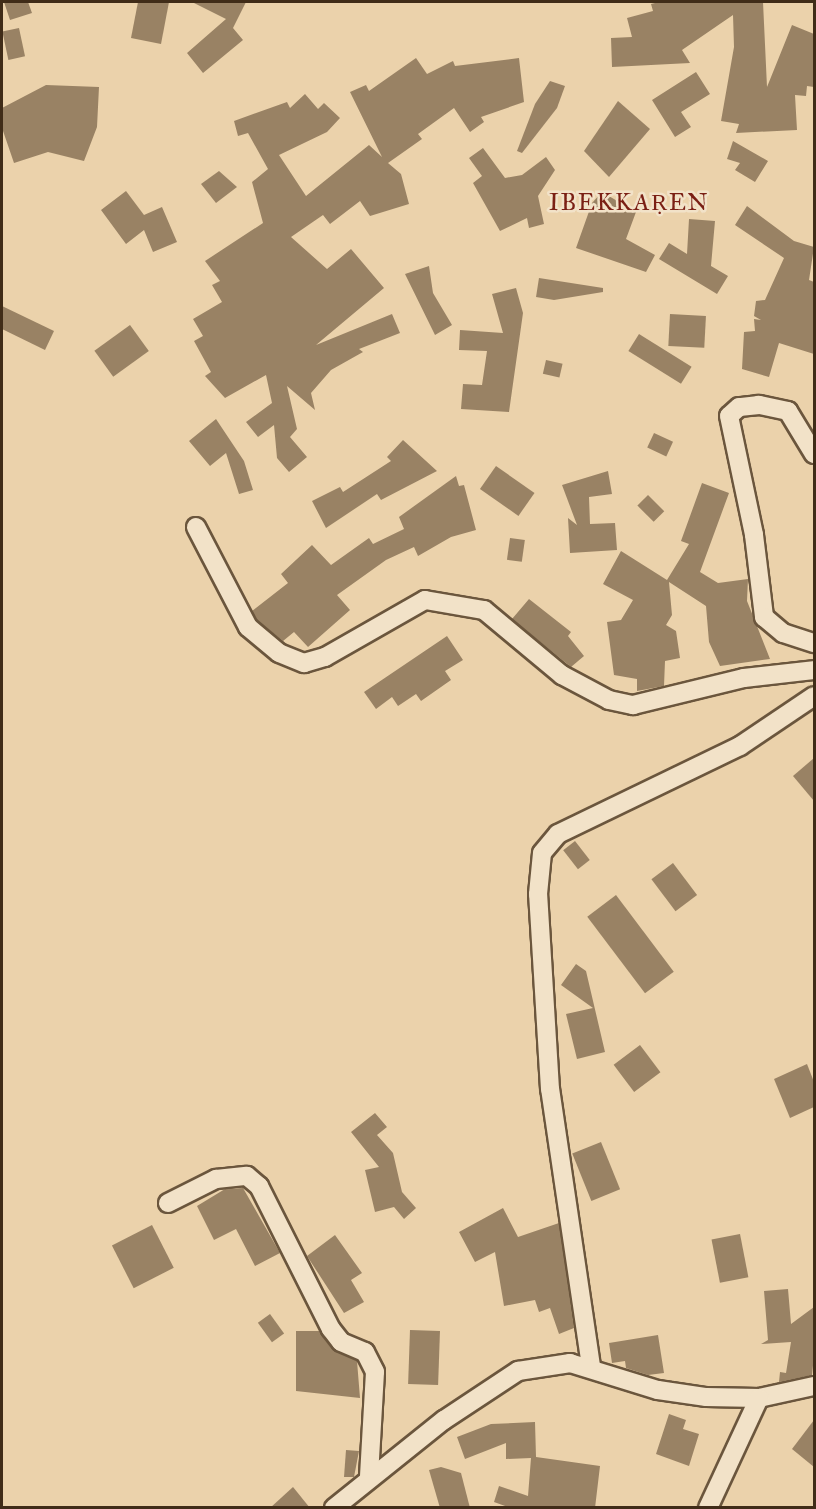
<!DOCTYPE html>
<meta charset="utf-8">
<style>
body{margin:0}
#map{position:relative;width:816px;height:1509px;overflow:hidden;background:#ebd2ab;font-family:"IM FELL Great Primer",serif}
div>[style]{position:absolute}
.building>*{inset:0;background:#998264;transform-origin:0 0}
.roads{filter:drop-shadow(2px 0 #6b563d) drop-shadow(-2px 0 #6b563d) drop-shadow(0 2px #6b563d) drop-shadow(0 -2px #6b563d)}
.minor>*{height:18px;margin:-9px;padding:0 9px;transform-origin:9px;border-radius:9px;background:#f2e2c8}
span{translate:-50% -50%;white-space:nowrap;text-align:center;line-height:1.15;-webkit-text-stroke:5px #f2e2c8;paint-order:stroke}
.quarter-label{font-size:24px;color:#7a1f14;letter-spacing:1.5px}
.frame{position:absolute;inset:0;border:3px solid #402c18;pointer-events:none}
</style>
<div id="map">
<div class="building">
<div style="clip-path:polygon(4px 2px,28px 2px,32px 13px,10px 20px)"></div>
<div style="clip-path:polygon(138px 2px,169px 2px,161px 44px,131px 38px)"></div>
<div style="clip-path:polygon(192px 2px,246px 2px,233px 28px,243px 40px,203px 73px,187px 53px,226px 19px)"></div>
<div style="clip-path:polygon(659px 2px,763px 2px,767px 87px,792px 25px,814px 34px,814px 87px,807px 86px,806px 96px,795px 95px,797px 130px,736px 133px,739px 124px,721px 121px,734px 47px,733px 15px,682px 50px,690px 63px,612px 67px,611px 38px,632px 37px,627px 18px,653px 11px,651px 4px)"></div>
<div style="left:19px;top:28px;width:29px;height:17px;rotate:78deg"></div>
<div style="clip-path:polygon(416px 58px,427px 74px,453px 61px,455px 66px,519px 58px,524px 102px,481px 117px,484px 122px,470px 132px,454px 108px,418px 134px,422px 139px,388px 163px,401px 174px,409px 204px,370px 216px,360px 201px,330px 224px,323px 215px,291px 237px,327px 269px,351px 249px,384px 288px,316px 345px,392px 314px,400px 333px,359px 349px,363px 352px,331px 370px,311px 393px,315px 410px,287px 386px,297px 429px,290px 437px,307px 457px,289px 472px,277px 458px,274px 425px,258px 437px,246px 422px,272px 403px,266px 375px,225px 398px,205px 376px,211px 372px,194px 341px,203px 336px,193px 319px,222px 302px,212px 285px,220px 281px,205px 261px,263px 223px,252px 182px,268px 169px,248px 133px,238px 136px,234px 121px,287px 102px,290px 108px,305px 94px,318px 109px,324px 103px,340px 118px,327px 132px,279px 155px,306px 196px,369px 145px,382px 157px,350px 92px,366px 85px,369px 91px)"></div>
<div style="clip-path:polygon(696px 72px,710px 94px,681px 112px,691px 127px,675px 137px,652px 100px)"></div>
<div style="clip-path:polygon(550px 81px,565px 86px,557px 108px,522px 153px,517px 151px,535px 104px)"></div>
<div style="clip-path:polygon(46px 85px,99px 87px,97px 127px,84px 161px,48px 152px,14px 163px,2px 128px,2px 108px)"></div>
<div style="clip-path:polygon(618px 101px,650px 129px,609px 177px,584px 151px)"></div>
<div style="clip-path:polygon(733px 141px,768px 161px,755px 182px,735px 170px,740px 163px,727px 159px)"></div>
<div style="clip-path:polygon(483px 148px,505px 178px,522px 175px,546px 157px,555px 170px,538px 196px,544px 224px,529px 228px,527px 218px,500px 231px,473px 183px,482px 176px,469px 158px)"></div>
<div style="clip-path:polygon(219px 171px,237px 187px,216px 203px,201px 184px)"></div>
<div style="clip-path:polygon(126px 191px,144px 215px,162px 207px,177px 242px,153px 252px,144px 230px,126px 244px,101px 210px)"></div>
<div style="clip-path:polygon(602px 192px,636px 212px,626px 239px,655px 255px,646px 272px,576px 248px,592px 203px)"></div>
<div style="clip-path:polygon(747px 206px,794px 241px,814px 247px,809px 280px,814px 282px,814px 354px,779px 343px,769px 377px,742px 369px,744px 332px,755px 331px,754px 319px,761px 320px,754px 316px,756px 301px,765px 300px,784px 258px,735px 225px)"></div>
<div style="clip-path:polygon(689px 219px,715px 221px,711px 266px,728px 276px,717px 294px,659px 259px,669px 243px,687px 254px)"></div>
<div style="clip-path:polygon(429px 266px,433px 293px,452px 325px,435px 335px,405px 274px)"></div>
<div style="clip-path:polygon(539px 278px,603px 288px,603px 292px,554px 300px,536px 297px)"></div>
<div style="clip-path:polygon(516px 288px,523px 313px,509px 412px,461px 409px,463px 384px,482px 385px,487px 351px,459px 350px,460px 330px,503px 333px,492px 294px)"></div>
<div style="clip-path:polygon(2px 306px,54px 331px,45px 350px,2px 329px)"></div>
<div style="left:670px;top:314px;width:36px;height:32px;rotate:3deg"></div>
<div style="left:130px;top:325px;width:32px;height:44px;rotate:54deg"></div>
<div style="left:639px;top:334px;width:62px;height:20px;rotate:32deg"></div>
<div style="left:546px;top:360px;width:17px;height:14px;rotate:13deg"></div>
<div style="clip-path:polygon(216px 419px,244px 461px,253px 490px,239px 494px,226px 453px,210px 466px,189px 441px)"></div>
<div style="left:654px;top:433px;width:21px;height:16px;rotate:25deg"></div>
<div style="clip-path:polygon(403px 440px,437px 471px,381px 500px,377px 494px,326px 528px,312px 501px,340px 487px,343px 492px,391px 461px,387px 457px)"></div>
<div style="left:496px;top:466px;width:47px;height:28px;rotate:35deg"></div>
<div style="clip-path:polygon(608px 471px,612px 494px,589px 497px,590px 524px,615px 523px,617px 550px,570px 553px,568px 518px,577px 525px,562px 485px)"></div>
<div style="clip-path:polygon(456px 476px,459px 486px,464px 485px,476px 530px,451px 537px,418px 556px,414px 547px,386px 560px,337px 595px,350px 610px,308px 647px,294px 632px,283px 641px,257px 620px,252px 611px,288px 583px,281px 574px,312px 545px,331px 565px,369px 538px,373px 544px,404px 529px,399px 517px)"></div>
<div style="clip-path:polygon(702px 483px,729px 493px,700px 572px,718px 583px,748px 579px,747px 601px,770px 659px,720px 666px,709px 642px,706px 606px,669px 582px,672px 615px,666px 625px,676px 631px,680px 658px,665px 661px,664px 686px,637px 691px,637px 679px,614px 675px,607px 622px,621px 620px,633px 600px,603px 584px,621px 551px,667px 580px,689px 544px,681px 541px)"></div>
<div style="left:648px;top:495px;width:23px;height:15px;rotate:45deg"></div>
<div style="left:510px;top:538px;width:15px;height:22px;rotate:8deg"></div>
<div style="clip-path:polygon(529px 599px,571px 632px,568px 636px,584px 656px,571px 667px,512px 619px)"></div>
<div style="clip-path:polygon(447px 636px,463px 660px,445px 671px,451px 680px,421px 701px,416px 694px,398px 706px,392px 697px,376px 709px,364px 692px)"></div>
<div style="clip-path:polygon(814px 758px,814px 801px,793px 776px)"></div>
<div style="left:575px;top:841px;width:24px;height:15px;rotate:52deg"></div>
<div style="left:673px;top:863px;width:40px;height:27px;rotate:53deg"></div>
<div style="left:616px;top:895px;width:96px;height:36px;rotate:53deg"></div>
<div style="clip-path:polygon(576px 964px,586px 971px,605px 1052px,577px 1059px,566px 1014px,593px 1008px,561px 985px)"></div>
<div style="left:640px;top:1045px;width:34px;height:33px;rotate:53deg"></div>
<div style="clip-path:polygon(807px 1064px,814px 1082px,814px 1107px,790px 1118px,774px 1079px)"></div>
<div style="clip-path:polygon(375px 1113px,387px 1127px,377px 1135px,393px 1153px,402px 1192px,416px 1208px,404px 1219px,394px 1207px,375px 1212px,365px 1170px,379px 1167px,351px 1132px)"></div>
<div style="left:601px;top:1142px;width:51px;height:31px;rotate:68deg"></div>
<div style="clip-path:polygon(243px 1188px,280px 1253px,255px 1266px,236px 1229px,214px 1240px,197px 1206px,225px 1189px)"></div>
<div style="clip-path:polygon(503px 1208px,518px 1237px,559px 1223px,574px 1328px,559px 1334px,550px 1308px,539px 1312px,535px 1300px,504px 1306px,495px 1252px,475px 1262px,459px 1232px)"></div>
<div style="left:152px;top:1225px;width:48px;height:45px;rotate:63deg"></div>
<div style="left:740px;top:1234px;width:44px;height:29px;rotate:79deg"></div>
<div style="clip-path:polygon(335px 1235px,362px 1273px,351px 1280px,364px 1302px,344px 1313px,307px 1256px)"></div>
<div style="clip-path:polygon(788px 1289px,791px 1324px,814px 1307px,814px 1356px,812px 1375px,779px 1382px,780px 1372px,786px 1373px,791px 1342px,761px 1344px,768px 1340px,764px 1291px)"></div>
<div style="left:270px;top:1314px;width:24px;height:15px;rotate:54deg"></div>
<div style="left:410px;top:1330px;width:30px;height:54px;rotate:2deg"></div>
<div style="clip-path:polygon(296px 1331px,319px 1331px,332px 1349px,357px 1361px,360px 1398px,296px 1391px)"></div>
<div style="clip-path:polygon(658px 1335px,664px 1373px,648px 1375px,626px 1368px,625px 1361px,612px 1363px,609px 1343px)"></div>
<div style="clip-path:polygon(669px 1414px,686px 1420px,683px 1429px,699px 1434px,689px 1466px,656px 1454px)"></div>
<div style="clip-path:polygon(814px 1420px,814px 1467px,792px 1449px)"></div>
<div style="clip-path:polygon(535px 1422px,536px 1457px,600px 1466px,595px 1508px,511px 1508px,494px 1502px,499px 1486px,528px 1496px,531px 1458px,506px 1459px,506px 1443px,465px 1459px,457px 1437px,491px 1424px)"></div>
<div style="clip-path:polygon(346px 1450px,359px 1451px,354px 1477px,344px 1477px)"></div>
<div style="clip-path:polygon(441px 1467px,461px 1473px,470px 1508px,440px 1508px,429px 1470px)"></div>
<div style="clip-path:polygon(293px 1487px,310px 1508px,270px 1508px)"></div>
</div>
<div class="roads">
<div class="minor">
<div style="left:814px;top:454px;width:50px;rotate:-121.2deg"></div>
<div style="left:788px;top:411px;width:30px;rotate:-168deg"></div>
<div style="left:759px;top:405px;width:20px;rotate:174deg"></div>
<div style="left:739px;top:407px;width:13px;rotate:138deg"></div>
<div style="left:729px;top:416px;width:122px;rotate:78.1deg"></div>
<div style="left:754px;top:535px;width:83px;rotate:83deg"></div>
<div style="left:764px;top:617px;width:25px;rotate:40deg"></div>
<div style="left:783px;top:633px;width:33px;rotate:18deg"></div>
<div style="left:196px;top:527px;width:113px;rotate:62.5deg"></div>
<div style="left:248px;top:627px;width:40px;rotate:40deg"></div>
<div style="left:279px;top:653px;width:27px;rotate:22deg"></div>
<div style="left:304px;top:663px;width:22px;rotate:-16deg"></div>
<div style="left:325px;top:657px;width:115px;rotate:-29.7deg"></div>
<div style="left:425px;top:600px;width:60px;rotate:9.6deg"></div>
<div style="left:484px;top:610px;width:102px;rotate:39.8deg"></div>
<div style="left:562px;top:675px;width:53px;rotate:28deg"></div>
<div style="left:609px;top:700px;width:25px;rotate:12deg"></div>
<div style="left:633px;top:705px;width:114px;rotate:-13.7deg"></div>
<div style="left:744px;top:678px;width:70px;rotate:-6.5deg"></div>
<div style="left:168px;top:1203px;width:54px;rotate:-26.6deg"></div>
<div style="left:216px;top:1179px;width:31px;rotate:-6deg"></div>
<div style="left:247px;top:1176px;width:16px;rotate:40deg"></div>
<div style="left:259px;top:1186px;width:160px;rotate:63.3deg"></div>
<div style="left:331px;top:1329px;width:16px;rotate:52deg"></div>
<div style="left:341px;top:1342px;width:26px;rotate:23deg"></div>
<div style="left:365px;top:1352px;width:22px;rotate:63deg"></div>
<div style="left:375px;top:1372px;width:104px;rotate:93.3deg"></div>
<div style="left:591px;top:1366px;width:280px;rotate:-98.4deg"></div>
<div style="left:550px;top:1089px;width:195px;rotate:-93.5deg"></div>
<div style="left:538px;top:894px;width:41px;rotate:-84.4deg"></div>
<div style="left:542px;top:853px;width:25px;rotate:-50deg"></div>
<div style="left:558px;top:834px;width:202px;rotate:-25.8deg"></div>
<div style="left:740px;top:746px;width:89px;rotate:-34deg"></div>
<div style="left:334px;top:1508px;width:141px;rotate:-38.7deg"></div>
<div style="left:444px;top:1420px;width:89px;rotate:-33.5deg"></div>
<div style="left:518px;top:1371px;width:53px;rotate:-8.7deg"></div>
<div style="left:570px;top:1363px;width:92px;rotate:17.1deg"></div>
<div style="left:658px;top:1390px;width:49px;rotate:8.3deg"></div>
<div style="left:706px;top:1397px;width:53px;rotate:1.1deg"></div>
<div style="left:759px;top:1398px;width:56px;rotate:-12.3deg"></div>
<div style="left:708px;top:1508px;width:121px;rotate:-65.1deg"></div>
</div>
</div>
<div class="quarter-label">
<span style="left:629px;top:203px">IBEKKAṚEN</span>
</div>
<div class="frame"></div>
</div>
